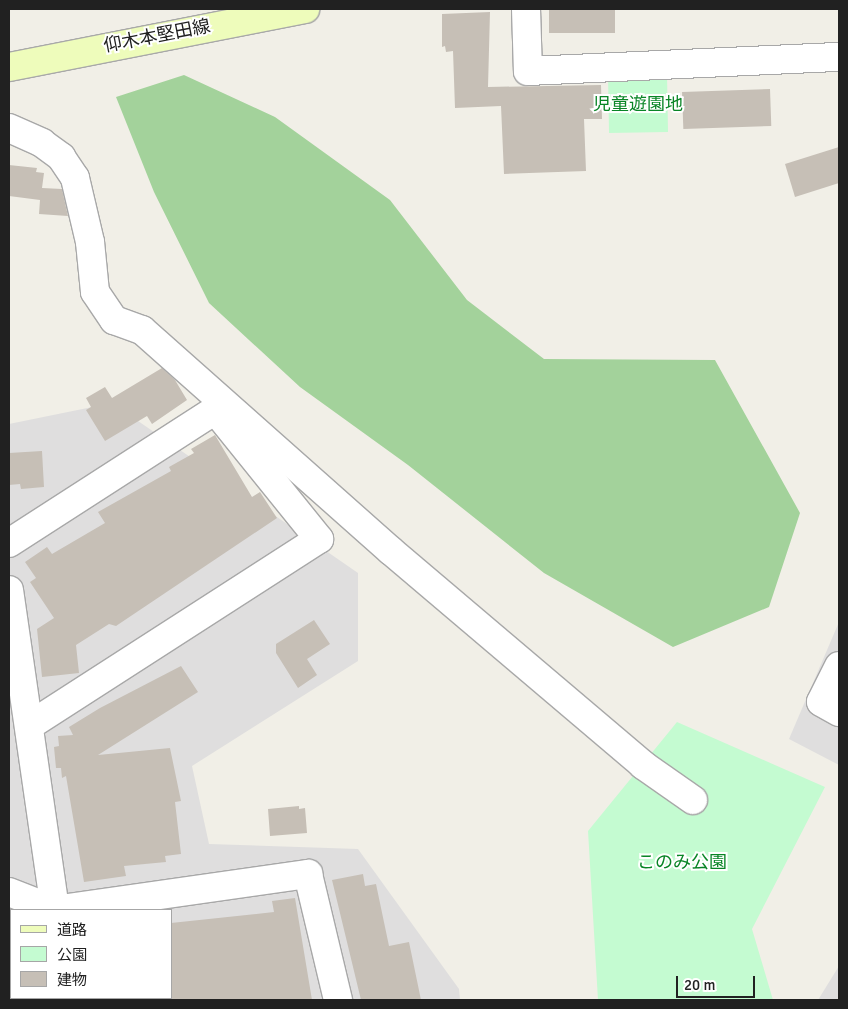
<!DOCTYPE html>
<meta charset="utf-8">
<style>
body{margin:0}
#map{position:relative;width:848px;height:1009px;overflow:hidden;background:#f1efe7;font-family:Signika,"Noto Sans JP",sans-serif}
div>[style]{position:absolute}
.residential>*{inset:0;background:#dfdede}
.forest>*{inset:0;background:#a3d29b}
.park>*{inset:0;background:#c4fbd1;transform-origin:0 0}
.building>*{inset:0;background:#c6bfb6;transform-origin:0 0}
.roads{filter:drop-shadow(1px 0 #a8a8a8) drop-shadow(-1px 0 #a8a8a8) drop-shadow(0 1px #a8a8a8) drop-shadow(0 -1px #a8a8a8)}
.minor>*{height:28px;margin:-14px;padding:0 14px;transform-origin:14px;border-radius:14px;background:#fff}
.secondary>*{height:28px;margin:-14px;padding:0 14px;transform-origin:14px;border-radius:14px;background:#eefcbb}
span{translate:-50% -50%;white-space:nowrap;text-align:center;line-height:1.15;-webkit-text-stroke:4px #fff;paint-order:stroke}
.street-label{font-size:18px;color:#212121}
.park-label{font-size:18px;color:#098526}
.frame{position:absolute;inset:0;border:10px solid #212121;pointer-events:none}
.legend{position:absolute;left:10px;top:909px;width:162px;height:90px;box-sizing:border-box;background:#fff;border:1px solid #a6a6a6;margin:0;padding:6px 9px;list-style:none;font-size:15px;color:#212121}
.legend li{display:flex;align-items:center;gap:10px;height:25px}
.legend b{width:25px;border:1px solid #a6a6a6}
.scale{position:absolute;left:676px;top:976px;width:79px;height:22px;box-sizing:border-box;border:2px solid #212121;border-top:0;padding-left:6px;font-size:15px;line-height:18px;white-space:nowrap;color:#212121;-webkit-text-stroke:4px #fff;paint-order:stroke}
</style>
<div id="map">
<div class="residential">
<div style="clip-path:polygon(evenodd,112px 403px,358px 573px,358px 661px,192px 766px,209px 844px,358px 849px,459px 989px,460px 1000px,9px 1000px,9px 424px,112px 403px,11px 910px,171px 910px,171px 998px,11px 998px,11px 910px)"></div>
<div style="clip-path:polygon(839px 622px,839px 765px,789px 739px)"></div>
<div style="clip-path:polygon(839px 966px,839px 1000px,818px 1000px)"></div>
</div>
<div class="forest">
<div style="clip-path:polygon(184px 75px,275px 117px,390px 200px,467px 300px,544px 359px,715px 360px,800px 513px,769px 607px,673px 647px,544px 573px,408px 465px,300px 387px,209px 303px,154px 192px,116px 97px)"></div>
</div>
<div class="park">
<div style="left:667px;top:73px;width:59px;height:59px;rotate:89deg"></div>
<div style="clip-path:polygon(677px 722px,825px 787px,752px 929px,773px 1000px,598px 1000px,588px 831px)"></div>
</div>
<div class="building">
<div style="left:549px;top:9px;width:66px;height:24px"></div>
<div style="clip-path:polygon(490px 12px,488px 87px,601px 85px,602px 119px,584px 119px,586px 171px,504px 174px,501px 106px,455px 108px,453px 51px,446px 52px,445px 46px,442px 47px,442px 14px)"></div>
<div style="left:770px;top:89px;width:37px;height:88px;rotate:88deg"></div>
<div style="clip-path:polygon(839px 147px,839px 183px,795px 197px,785px 164px)"></div>
<div style="clip-path:polygon(9px 165px,37px 168px,36px 172px,44px 173px,42px 188px,62px 189px,68px 216px,39px 214px,40px 200px,9px 196px)"></div>
<div style="clip-path:polygon(162px 368px,175px 380px,187px 400px,152px 424px,147px 416px,105px 441px,86px 410px,91px 407px,86px 398px,105px 387px,112px 398px)"></div>
<div style="clip-path:polygon(215px 435px,252px 497px,260px 492px,277px 518px,116px 626px,109px 624px,76px 645px,79px 673px,42px 677px,37px 629px,54px 618px,30px 582px,36px 578px,25px 562px,47px 547px,52px 554px,105px 523px,98px 512px,171px 471px,169px 467px,194px 453px,191px 449px)"></div>
<div style="clip-path:polygon(42px 451px,44px 487px,21px 489px,20px 484px,9px 485px,9px 453px)"></div>
<div style="clip-path:polygon(314px 620px,330px 644px,307px 659px,317px 675px,298px 688px,276px 653px,276px 644px)"></div>
<div style="clip-path:polygon(181px 666px,198px 692px,98px 755px,170px 748px,181px 801px,175px 802px,181px 854px,165px 856px,166px 862px,124px 866px,126px 876px,84px 882px,66px 776px,62px 778px,61px 768px,56px 768px,54px 747px,59px 746px,58px 736px,73px 735px,69px 727px,100px 708px)"></div>
<div style="clip-path:polygon(299px 806px,299px 809px,305px 808px,307px 833px,270px 836px,268px 809px)"></div>
<div style="clip-path:polygon(363px 874px,365px 886px,376px 884px,389px 946px,409px 942px,421px 1000px,361px 1000px,332px 880px)"></div>
<div style="clip-path:polygon(295px 898px,312px 1000px,171px 1000px,171px 923px,274px 912px,272px 901px)"></div>
</div>
<div class="roads">
<div class="minor">
<div style="left:526px;top:9px;width:62px;rotate:88.2deg"></div>
<div style="left:528px;top:71px;width:311px;rotate:-2.6deg"></div>
<div style="left:9px;top:128px;width:36px;rotate:24deg"></div>
<div style="left:42px;top:143px;width:24px;rotate:36deg"></div>
<div style="left:61px;top:157px;width:25px;rotate:56deg"></div>
<div style="left:75px;top:178px;width:66px;rotate:76.8deg"></div>
<div style="left:90px;top:242px;width:50px;rotate:84.3deg"></div>
<div style="left:95px;top:292px;width:34px;rotate:56deg"></div>
<div style="left:114px;top:320px;width:30px;rotate:20deg"></div>
<div style="left:142px;top:330px;width:333px;rotate:41.6deg"></div>
<div style="left:391px;top:551px;width:331px;rotate:40.3deg"></div>
<div style="left:643px;top:765px;width:61px;rotate:35deg"></div>
<div style="left:9px;top:543px;width:245px;rotate:-32.8deg"></div>
<div style="left:215px;top:410px;width:166px;rotate:51.1deg"></div>
<div style="left:319px;top:539px;width:344px;rotate:147.2deg"></div>
<div style="left:9px;top:590px;width:323px;rotate:81.8deg"></div>
<div style="left:839px;top:666px;width:40px;rotate:116.6deg"></div>
<div style="left:821px;top:702px;width:21px;rotate:29deg"></div>
<div style="left:9px;top:892px;width:49px;rotate:21.4deg"></div>
<div style="left:55px;top:910px;width:256px;rotate:-8.1deg"></div>
<div style="left:308px;top:874px;width:130px;rotate:76.6deg"></div>
<div style="left:68px;top:998px;width:2px;rotate:90deg"></div>
</div>
<div class="secondary">
<div style="left:9px;top:67px;width:302px;rotate:-11.1deg"></div>
</div>
</div>
<div class="street-label">
<span style="left:157px;top:36px;rotate:-11deg">仰木本堅田線</span>
</div>
<div class="park-label">
<span style="left:638px;top:104px">児童遊園地</span>
<span style="left:682px;top:862px">このみ公園</span>
</div>
<div class="frame"></div>
<ul class="legend">
<li><b style="height:6px;background:#eefcbb"></b>道路</li>
<li><b style="height:14px;background:#c4fbd1"></b>公園</li>
<li><b style="height:14px;background:#c6bfb6"></b>建物</li>
</ul>
<div class="scale">20 m</div>
</div>
